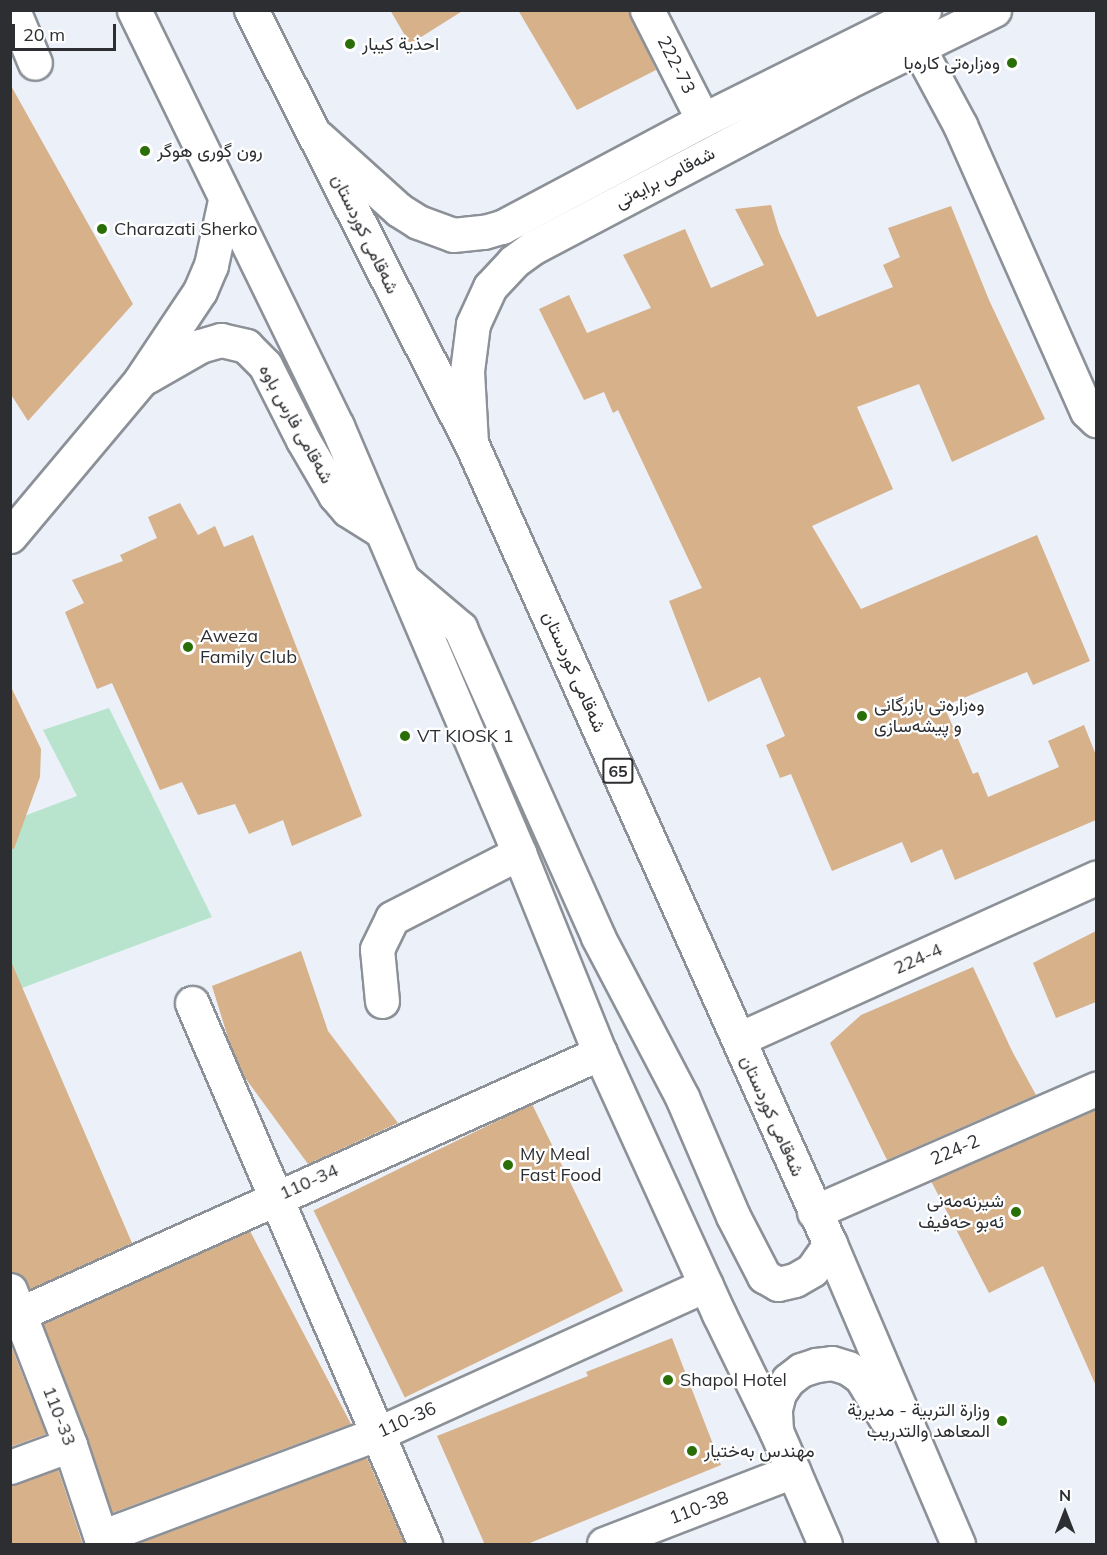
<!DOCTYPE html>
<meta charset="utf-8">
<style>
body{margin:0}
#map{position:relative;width:1107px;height:1555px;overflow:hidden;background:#ebf0f9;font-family:Mulish,Vazirmatn,sans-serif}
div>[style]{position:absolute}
.green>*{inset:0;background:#b8e4ce}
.building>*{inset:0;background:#d6b18a;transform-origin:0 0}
.roads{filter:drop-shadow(2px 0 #8c9198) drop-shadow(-2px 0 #8c9198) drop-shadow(0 2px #8c9198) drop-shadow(0 -2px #8c9198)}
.minor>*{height:33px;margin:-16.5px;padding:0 16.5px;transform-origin:16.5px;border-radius:16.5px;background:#fff}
.major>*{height:33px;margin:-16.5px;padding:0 16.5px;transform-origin:16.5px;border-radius:16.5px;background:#fff}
.highway>*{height:33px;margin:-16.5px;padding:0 16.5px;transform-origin:16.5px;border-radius:16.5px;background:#fff}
.dots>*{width:16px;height:16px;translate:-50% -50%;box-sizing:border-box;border:3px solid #fff;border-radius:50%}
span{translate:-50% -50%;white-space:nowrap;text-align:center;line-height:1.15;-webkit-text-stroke:4.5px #fff;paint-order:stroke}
.shield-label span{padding:2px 4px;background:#fff;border:2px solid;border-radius:4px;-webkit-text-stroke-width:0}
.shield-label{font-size:16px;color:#2c2e31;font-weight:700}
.poi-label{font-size:18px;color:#2c2e31}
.left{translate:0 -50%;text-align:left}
.right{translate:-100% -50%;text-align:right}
.street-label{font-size:18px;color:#2c2e31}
.frame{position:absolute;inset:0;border:12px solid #2c2e31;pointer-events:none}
.north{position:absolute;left:1035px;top:1483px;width:60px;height:60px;-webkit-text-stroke:4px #fff;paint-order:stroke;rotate:0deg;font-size:16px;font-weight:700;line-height:24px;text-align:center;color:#2c2e31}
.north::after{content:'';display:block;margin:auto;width:21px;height:27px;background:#2c2e31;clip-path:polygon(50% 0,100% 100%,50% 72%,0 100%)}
.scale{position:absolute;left:12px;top:24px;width:104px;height:27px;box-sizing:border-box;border:3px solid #2c2e31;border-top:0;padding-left:8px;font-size:18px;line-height:21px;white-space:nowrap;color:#2c2e31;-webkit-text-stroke:4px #fff;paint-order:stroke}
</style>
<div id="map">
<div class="green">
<div style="clip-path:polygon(109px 708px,212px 917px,14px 991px,11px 983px,11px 821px,77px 796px,43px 730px)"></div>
</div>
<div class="building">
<div style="clip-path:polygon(390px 10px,464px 10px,410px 44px)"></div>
<div style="clip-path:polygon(518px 10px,629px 10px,656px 70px,577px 110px)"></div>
<div style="clip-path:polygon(10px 84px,133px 304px,28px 421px,10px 393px)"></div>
<div style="clip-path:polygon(771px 205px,779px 232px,817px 317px,893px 287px,883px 265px,900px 257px,888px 228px,951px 206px,989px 300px,1045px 419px,952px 462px,919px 384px,857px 407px,893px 489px,812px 526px,861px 609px,1037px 535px,1090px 661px,1033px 685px,1027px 672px,944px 706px,973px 774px,978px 772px,988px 797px,1059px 767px,1048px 741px,1084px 725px,1096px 755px,1096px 820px,955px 880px,942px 849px,911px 863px,902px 842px,832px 871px,791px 774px,780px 778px,766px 745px,785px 736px,760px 677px,708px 702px,669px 601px,702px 588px,618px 410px,613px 413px,604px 392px,584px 400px,539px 309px,569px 295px,587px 333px,651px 308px,623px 255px,685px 229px,711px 288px,764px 265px,735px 209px)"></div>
<div style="clip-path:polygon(180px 503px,198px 535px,215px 526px,224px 547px,253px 535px,362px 816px,292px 846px,283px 820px,249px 834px,235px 804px,198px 815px,182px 782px,160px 790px,112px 683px,97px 689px,65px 612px,84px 603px,72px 580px,123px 561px,120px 555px,157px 538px,148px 517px)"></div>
<div style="clip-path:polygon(10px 685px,41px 749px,40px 777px,14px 849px,10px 848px)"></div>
<div style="clip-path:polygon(1096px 931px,1096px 1002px,1056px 1018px,1033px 963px)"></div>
<div style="clip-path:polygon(301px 951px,328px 1031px,398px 1123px,308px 1164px,243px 1075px,230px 1044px,212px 986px)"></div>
<div style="clip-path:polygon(10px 959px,132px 1243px,30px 1289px,22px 1276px,10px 1272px)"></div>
<div style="clip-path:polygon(973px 967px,1012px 1051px,1036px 1095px,887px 1160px,830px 1043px,861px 1015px)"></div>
<div style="left:532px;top:1104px;width:208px;height:243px;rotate:64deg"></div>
<div style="clip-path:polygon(1096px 1109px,1096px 1386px,1043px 1266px,989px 1293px,931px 1181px)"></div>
<div style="clip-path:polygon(250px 1231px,351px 1424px,112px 1513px,88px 1439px,43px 1324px)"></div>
<div style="clip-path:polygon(672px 1338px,721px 1465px,525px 1545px,485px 1545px,437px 1436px,588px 1376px,586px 1372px)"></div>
<div style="clip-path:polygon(10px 1343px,46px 1434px,10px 1447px)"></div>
<div style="clip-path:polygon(367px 1458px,405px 1545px,135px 1545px)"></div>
<div style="clip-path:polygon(58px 1469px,83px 1545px,10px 1545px,10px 1485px)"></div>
</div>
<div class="roads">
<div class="minor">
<div style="left:13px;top:10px;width:57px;rotate:67.5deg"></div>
<div style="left:647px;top:10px;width:123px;rotate:63deg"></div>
<div style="left:918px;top:47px;width:89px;rotate:61.7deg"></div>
<div style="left:960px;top:125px;width:313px;rotate:66.1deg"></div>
<div style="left:1087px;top:411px;width:13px;rotate:45deg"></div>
<div style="left:146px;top:377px;width:62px;rotate:-29.9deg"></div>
<div style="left:200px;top:346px;width:22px;rotate:-16deg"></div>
<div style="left:221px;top:340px;width:26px;rotate:13deg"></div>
<div style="left:246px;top:346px;width:27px;rotate:45deg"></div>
<div style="left:265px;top:365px;width:84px;rotate:63.1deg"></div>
<div style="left:303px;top:440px;width:64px;rotate:59.8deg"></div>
<div style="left:335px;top:495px;width:20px;rotate:49deg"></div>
<div style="left:348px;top:510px;width:39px;rotate:32deg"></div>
<div style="left:10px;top:536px;width:202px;rotate:-50deg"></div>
<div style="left:140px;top:381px;width:108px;rotate:-56.3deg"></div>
<div style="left:200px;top:291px;width:28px;rotate:-67deg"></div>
<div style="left:211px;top:265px;width:66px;rotate:-77.8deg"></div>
<div style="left:382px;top:1001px;width:52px;rotate:-95.5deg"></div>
<div style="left:377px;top:949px;width:34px;rotate:-64deg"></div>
<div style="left:392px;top:918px;width:143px;rotate:-27.1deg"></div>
<div style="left:192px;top:1003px;width:589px;rotate:66.7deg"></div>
<div style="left:739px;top:1039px;width:392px;rotate:-24.3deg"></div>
<div style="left:814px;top:1212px;width:308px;rotate:-23.6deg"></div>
<div style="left:10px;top:1290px;width:166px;rotate:68.8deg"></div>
<div style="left:70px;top:1445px;width:104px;rotate:71.6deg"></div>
<div style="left:19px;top:1314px;width:637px;rotate:-24.19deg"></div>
<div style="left:10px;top:1467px;width:64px;rotate:-20.1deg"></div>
<div style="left:101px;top:1537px;width:295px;rotate:-20.5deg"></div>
<div style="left:377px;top:1434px;width:361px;rotate:-24.4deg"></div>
<div style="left:604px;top:1544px;width:203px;rotate:-21.1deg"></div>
</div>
<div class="major">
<div style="left:318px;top:137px;width:109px;rotate:42deg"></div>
<div style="left:399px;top:210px;width:22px;rotate:32deg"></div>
<div style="left:418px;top:222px;width:37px;rotate:20deg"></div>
<div style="left:453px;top:235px;width:31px;rotate:-6deg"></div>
<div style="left:484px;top:232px;width:19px;rotate:-16deg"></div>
<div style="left:502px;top:227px;width:228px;rotate:-28deg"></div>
<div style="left:703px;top:120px;width:247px;rotate:-26.5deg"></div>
<div style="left:471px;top:443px;width:72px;rotate:-93.2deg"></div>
<div style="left:467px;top:371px;width:47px;rotate:-82.7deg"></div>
<div style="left:473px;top:324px;width:41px;rotate:-65.3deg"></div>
<div style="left:490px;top:287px;width:34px;rotate:-47deg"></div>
<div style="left:513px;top:262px;width:26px;rotate:-36deg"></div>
<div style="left:534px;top:247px;width:352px;rotate:-27.8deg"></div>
<div style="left:845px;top:83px;width:166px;rotate:-26.1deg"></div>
</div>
<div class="highway">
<div style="left:134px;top:10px;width:463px;rotate:64deg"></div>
<div style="left:337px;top:426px;width:464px;rotate:66.9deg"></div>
<div style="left:519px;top:853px;width:216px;rotate:68deg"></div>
<div style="left:600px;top:1053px;width:287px;rotate:65.5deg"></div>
<div style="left:719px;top:1314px;width:130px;rotate:64deg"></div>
<div style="left:776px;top:1431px;width:123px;rotate:66.6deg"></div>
<div style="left:251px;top:10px;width:486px;rotate:63.1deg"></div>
<div style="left:471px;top:443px;width:878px;rotate:65.86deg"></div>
<div style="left:830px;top:1244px;width:326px;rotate:66.9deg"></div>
<div style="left:407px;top:583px;width:70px;rotate:40.3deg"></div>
<div style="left:460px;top:628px;width:338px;rotate:65.9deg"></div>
<div style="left:598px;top:937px;width:181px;rotate:62.3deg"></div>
<div style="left:682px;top:1097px;width:129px;rotate:66.8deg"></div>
<div style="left:733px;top:1216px;width:68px;rotate:62.7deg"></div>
<div style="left:764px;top:1276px;width:16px;rotate:30deg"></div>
<div style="left:778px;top:1284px;width:17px;rotate:-13deg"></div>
<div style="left:795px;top:1280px;width:20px;rotate:-30deg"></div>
<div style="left:812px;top:1270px;width:32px;rotate:-55deg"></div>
<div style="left:776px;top:1431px;width:22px;rotate:-93deg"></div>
<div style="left:775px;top:1409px;width:16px;rotate:-76deg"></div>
<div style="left:779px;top:1393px;width:16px;rotate:-55deg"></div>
<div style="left:788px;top:1380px;width:16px;rotate:-38deg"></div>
<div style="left:801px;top:1370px;width:16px;rotate:-18deg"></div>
<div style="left:816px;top:1365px;width:16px;rotate:-7deg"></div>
<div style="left:832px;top:1363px;width:17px;rotate:17deg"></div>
<div style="left:848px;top:1368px;width:16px;rotate:35deg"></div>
<div style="left:861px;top:1377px;width:49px;rotate:59.2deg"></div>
</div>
</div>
<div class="dots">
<div style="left:350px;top:44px;background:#2a6e08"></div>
<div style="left:1012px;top:63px;background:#2a6e08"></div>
<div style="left:145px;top:151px;background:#2a6e08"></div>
<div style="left:102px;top:229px;background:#2a6e08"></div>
<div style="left:188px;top:647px;background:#2a6e08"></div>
<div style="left:862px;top:716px;background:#2a6e08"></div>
<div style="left:405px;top:736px;background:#2a6e08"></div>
<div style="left:508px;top:1165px;background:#2a6e08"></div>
<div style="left:1016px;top:1212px;background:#2a6e08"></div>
<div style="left:668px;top:1380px;background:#2a6e08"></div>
<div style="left:1002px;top:1421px;background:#2a6e08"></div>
<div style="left:692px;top:1451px;background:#2a6e08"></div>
</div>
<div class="shield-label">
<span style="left:618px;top:771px">65</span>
</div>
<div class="poi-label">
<span class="left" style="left:362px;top:44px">احذية كيبار</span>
<span class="right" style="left:1000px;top:63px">وەزارەتی کارەبا</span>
<span class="left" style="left:157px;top:151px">رون گوری هوگر</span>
<span class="left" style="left:114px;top:229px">Charazati Sherko</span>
<span class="left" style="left:200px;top:647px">Aweza<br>Family Club</span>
<span class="left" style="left:874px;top:716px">وەزارەتی بازرگانی<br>و پیشەسازی</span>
<span class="left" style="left:417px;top:736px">VT KIOSK 1</span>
<span class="left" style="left:520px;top:1165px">My Meal<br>Fast Food</span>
<span class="right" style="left:1004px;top:1212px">شیرنەمەنی<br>ئەبو حەفیف</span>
<span class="left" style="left:680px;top:1380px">Shapol Hotel</span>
<span class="right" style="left:990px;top:1421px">وزارة التربية - مديرية<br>المعاهد والتدريب</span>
<span class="left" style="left:704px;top:1451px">مهندس بەختیار</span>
</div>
<div class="street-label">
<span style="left:676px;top:65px;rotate:63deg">222-73</span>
<span style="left:665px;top:178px;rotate:-28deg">شەقامی برایەتی</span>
<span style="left:365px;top:234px;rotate:64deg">شەقامی کوردستان</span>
<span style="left:296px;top:424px;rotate:61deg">شەقامی فارس باوە</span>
<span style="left:574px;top:672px;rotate:66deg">شەقامی کوردستان</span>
<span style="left:918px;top:959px;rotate:-24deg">224-4</span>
<span style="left:772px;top:1116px;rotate:66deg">شەقامی کوردستان</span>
<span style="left:955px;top:1150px;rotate:-23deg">224-2</span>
<span style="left:309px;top:1182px;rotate:-24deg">110-34</span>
<span style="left:59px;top:1416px;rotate:69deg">110-33</span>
<span style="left:407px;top:1420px;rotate:-24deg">110-36</span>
<span style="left:699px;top:1508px;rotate:-21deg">110-38</span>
</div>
<div class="frame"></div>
<div class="north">N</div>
<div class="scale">20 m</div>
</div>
